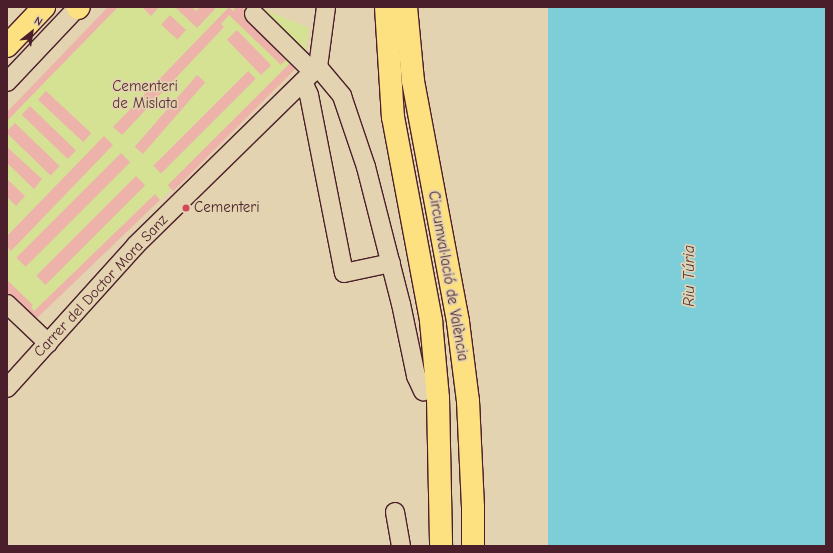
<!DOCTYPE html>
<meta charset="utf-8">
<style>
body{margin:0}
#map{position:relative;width:833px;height:553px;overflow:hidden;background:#e4d3b0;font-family:"Comic Neue",sans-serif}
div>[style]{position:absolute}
.green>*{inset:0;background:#d5e294}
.water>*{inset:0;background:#7eceda;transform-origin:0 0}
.building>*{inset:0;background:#edb3aa;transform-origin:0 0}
.roads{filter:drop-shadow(1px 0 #4a1f2b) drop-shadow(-1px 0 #4a1f2b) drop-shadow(0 1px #4a1f2b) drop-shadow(0 -1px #4a1f2b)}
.minor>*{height:18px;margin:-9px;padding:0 9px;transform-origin:9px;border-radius:9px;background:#e4d3b0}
.highway>*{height:22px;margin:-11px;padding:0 11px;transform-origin:11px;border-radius:11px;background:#fde080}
.dots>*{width:11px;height:11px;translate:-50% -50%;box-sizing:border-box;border:2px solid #e4d3b0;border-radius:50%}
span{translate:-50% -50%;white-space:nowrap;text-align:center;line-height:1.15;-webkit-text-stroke:3.5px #e4d3b0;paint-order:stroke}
.park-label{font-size:15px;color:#583236}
.poi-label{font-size:15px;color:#4a1f2b}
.left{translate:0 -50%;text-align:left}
.street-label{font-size:15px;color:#4a1f2b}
.water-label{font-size:16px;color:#523945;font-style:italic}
.frame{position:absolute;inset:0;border:8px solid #4a1f2b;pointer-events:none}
.north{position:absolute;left:12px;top:12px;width:40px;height:40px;-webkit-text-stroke:3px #e4d3b0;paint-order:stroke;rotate:30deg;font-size:11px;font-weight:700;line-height:16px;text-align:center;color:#4a1f2b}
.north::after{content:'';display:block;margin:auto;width:14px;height:18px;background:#4a1f2b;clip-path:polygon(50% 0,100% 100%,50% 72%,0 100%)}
</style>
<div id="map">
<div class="green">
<div style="clip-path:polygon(108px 7px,263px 7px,266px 10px,309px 28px,305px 56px,296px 69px,35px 320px,7px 293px,7px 112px)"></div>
</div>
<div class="water">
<div style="left:548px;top:7px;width:278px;height:539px"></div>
</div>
<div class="building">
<div style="clip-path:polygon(108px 7px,118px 7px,7px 121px,7px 112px)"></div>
<div style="clip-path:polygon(142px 7px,159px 7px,151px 16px)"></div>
<div style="clip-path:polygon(177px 7px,192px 7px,196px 11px,200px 7px,213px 7px,215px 9px,197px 28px,176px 8px)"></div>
<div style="clip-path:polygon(229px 7px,233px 11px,235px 9px,232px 7px,242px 7px,247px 12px,243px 17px,256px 30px,261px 25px,273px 37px,268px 41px,286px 60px,281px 65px,229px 15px,221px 24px,224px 27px,122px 135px,113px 127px)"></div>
<div style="left:170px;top:15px;width:22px;height:13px;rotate:43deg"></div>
<div style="left:237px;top:30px;width:49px;height:14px;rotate:46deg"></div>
<div style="left:290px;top:63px;width:8px;height:173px;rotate:45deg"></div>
<div style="left:248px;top:71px;width:11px;height:134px;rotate:45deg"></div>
<div style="left:197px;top:75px;width:11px;height:95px;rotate:41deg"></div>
<div style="left:46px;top:91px;width:62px;height:12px;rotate:43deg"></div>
<div style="left:30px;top:106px;width:64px;height:12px;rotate:44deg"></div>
<div style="left:15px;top:123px;width:62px;height:13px;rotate:44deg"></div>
<div style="clip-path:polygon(104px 136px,113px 145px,11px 251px,7px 247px,7px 236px)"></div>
<div style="clip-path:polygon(7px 147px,42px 179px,34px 189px,7px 163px)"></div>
<div style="left:121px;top:153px;width:13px;height:148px;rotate:45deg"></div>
<div style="left:136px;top:176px;width:13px;height:141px;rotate:45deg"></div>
<div style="clip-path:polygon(7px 179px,25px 196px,16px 206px,7px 197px)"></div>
<div style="clip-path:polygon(155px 194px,160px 200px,35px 320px,7px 293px,7px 280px,33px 305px,31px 307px,34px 311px)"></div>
</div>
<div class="roads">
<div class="minor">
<div style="left:254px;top:14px;width:83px;rotate:44.5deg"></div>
<div style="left:318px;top:67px;width:38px;rotate:50deg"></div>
<div style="left:342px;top:96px;width:75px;rotate:71.3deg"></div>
<div style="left:366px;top:167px;width:141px;rotate:75.7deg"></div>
<div style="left:401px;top:304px;width:74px;rotate:78.2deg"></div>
<div style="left:416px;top:376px;width:17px;rotate:65deg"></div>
<div style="left:318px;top:67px;width:61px;rotate:-82.4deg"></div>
<div style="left:7px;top:82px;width:103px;rotate:-46.6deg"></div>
<div style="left:303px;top:82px;width:14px;rotate:65deg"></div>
<div style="left:309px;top:95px;width:181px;rotate:78.9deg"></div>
<div style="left:344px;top:273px;width:48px;rotate:-12deg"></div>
<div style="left:7px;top:304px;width:57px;rotate:43.6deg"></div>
<div style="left:7px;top:388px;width:193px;rotate:-47.9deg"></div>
<div style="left:136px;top:245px;width:255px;rotate:-44.4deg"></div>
<div style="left:395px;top:512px;width:35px;rotate:80deg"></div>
</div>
<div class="highway">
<div style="left:386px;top:7px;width:110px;rotate:86.4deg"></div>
<div style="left:393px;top:117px;width:208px;rotate:79.4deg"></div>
<div style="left:431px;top:321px;width:77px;rotate:84.8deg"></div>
<div style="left:438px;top:398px;width:148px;rotate:88.8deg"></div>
<div style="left:406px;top:7px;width:74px;rotate:84.6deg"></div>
<div style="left:413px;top:81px;width:245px;rotate:79.4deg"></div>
<div style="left:458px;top:322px;width:80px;rotate:82.8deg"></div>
<div style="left:468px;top:401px;width:106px;rotate:87.3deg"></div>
<div style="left:473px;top:507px;width:39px;rotate:90deg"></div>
<div style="left:78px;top:8px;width:1px;rotate:-45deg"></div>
<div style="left:7px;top:46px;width:54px;rotate:-46.5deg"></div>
</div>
</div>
<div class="dots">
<div style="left:186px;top:208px;background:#d1495b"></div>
</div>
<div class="park-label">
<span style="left:145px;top:95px">Cementeri<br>de Mislata</span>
</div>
<div class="poi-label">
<span class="left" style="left:194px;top:208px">Cementeri</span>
</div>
<div class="street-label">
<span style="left:448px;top:276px;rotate:80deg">Circumval·lació de València</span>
<span style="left:101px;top:286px;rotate:-47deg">Carrer del Doctor Mora Sanz</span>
</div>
<div class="water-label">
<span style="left:689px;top:276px;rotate:-90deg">Riu Túria</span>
</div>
<div class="frame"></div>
<div class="north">N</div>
</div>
